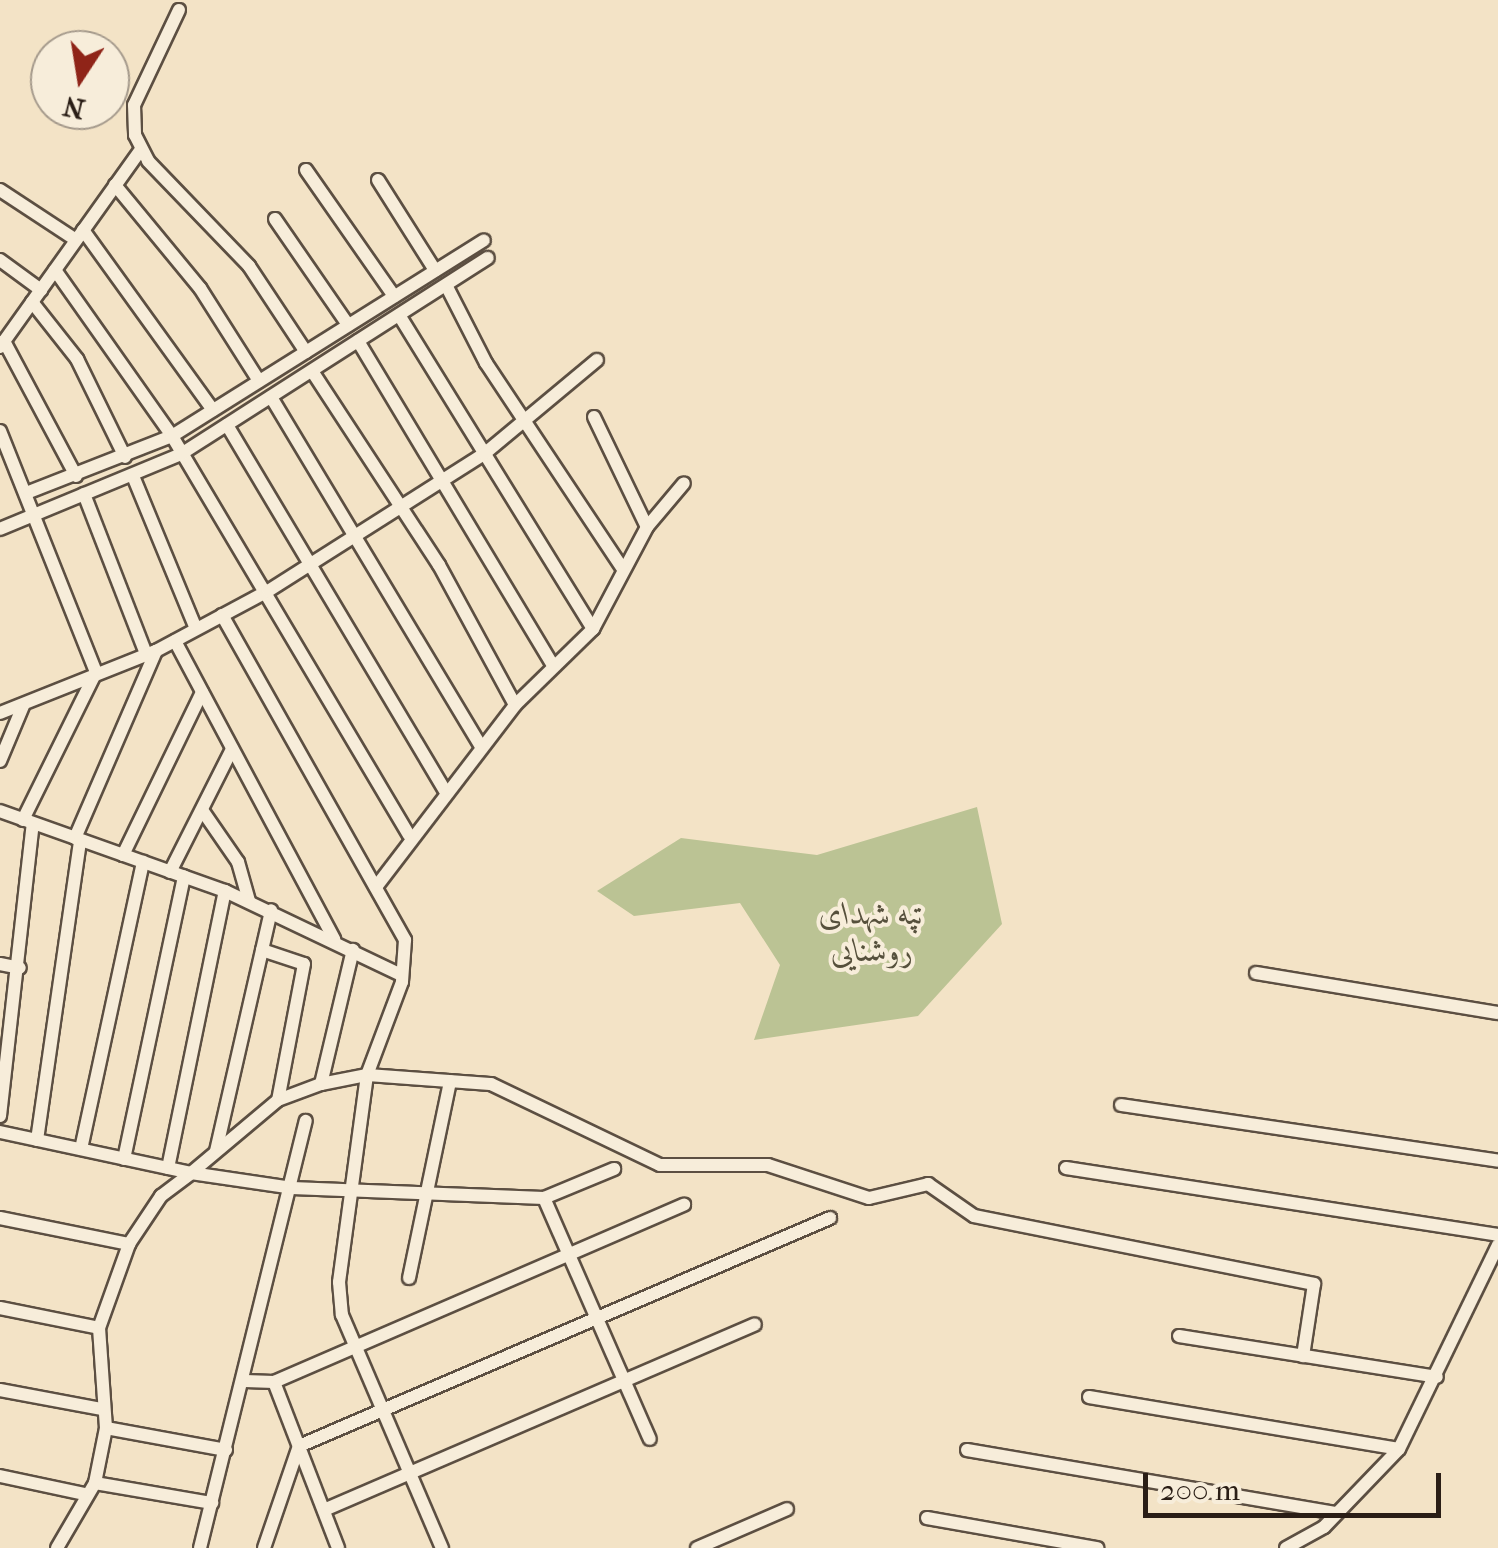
<!DOCTYPE html>
<meta charset="utf-8">
<style>
body{margin:0}
#map{position:relative;width:1498px;height:1548px;overflow:hidden;background:#f3e3c6;font-family:"IM FELL French Canon",Amiri,serif}
div>[style]{position:absolute}
.green>*{inset:0;background:#bbc394}
.roads{filter:drop-shadow(2px 0 #5c4f42) drop-shadow(-2px 0 #5c4f42) drop-shadow(0 2px #5c4f42) drop-shadow(0 -2px #5c4f42)}
.minor>*{height:12px;margin:-6px;padding:0 6px;transform-origin:6px;border-radius:6px;background:#f7edda}
span{translate:-50% -50%;white-space:nowrap;text-align:center;line-height:1.15;-webkit-text-stroke:8px #f7edda;paint-order:stroke}
.park-label{font-size:32px;color:#56503c;font-style:italic}
.north{position:absolute;left:30px;top:30px;width:100px;height:100px;box-sizing:border-box;background:#f7edda;border:2px solid #a59a8c;border-radius:50%;rotate:192deg;font-size:28px;font-weight:700;line-height:40px;text-align:center;color:#2a1e16}
.north::after{content:'';display:block;margin:auto;width:35px;height:45px;background:#8f2418;clip-path:polygon(50% 0,100% 100%,50% 72%,0 100%)}
.scale{position:absolute;left:1143px;top:1473px;width:298px;height:45px;box-sizing:border-box;border:5px solid #2a1e16;border-top:0;padding-left:12px;font-size:30px;line-height:35px;white-space:nowrap;color:#2a1e16;-webkit-text-stroke:8px #f7edda;paint-order:stroke}
</style>
<div id="map">
<div class="green">
<div style="clip-path:polygon(977px 807px,1002px 924px,918px 1016px,754px 1040px,780px 965px,740px 903px,634px 916px,597px 891px,681px 838px,817px 855px)"></div>
</div>
<div class="roads">
<div class="minor">
<div style="left:179px;top:10px;width:105px;rotate:115.3deg"></div>
<div style="left:134px;top:105px;width:30px;rotate:88deg"></div>
<div style="left:135px;top:135px;width:29px;rotate:63deg"></div>
<div style="left:148px;top:161px;width:146px;rotate:46.1deg"></div>
<div style="left:249px;top:266px;width:103px;rotate:56.5deg"></div>
<div style="left:306px;top:170px;width:154px;rotate:55.1deg"></div>
<div style="left:378px;top:180px;width:107px;rotate:57.7deg"></div>
<div style="left:115px;top:185px;width:134px;rotate:50.5deg"></div>
<div style="left:200px;top:288px;width:110px;rotate:57.6deg"></div>
<div style="left:0;top:190px;width:91px;rotate:33.3deg"></div>
<div style="left:275px;top:219px;width:129px;rotate:55.4deg"></div>
<div style="left:83px;top:230px;width:222px;rotate:54.2deg"></div>
<div style="left:0;top:260px;width:51px;rotate:36.2deg"></div>
<div style="left:55px;top:270px;width:203px;rotate:54.8deg"></div>
<div style="left:172px;top:436px;width:464px;rotate:59.3deg"></div>
<div style="left:446px;top:285px;width:88px;rotate:62.9deg"></div>
<div style="left:486px;top:363px;width:247px;rotate:56.4deg"></div>
<div style="left:32px;top:302px;width:73px;rotate:51.7deg"></div>
<div style="left:77px;top:359px;width:109px;rotate:63.9deg"></div>
<div style="left:399px;top:315px;width:369px;rotate:58.3deg"></div>
<div style="left:4px;top:341px;width:153px;rotate:61.9deg"></div>
<div style="left:358px;top:341px;width:378px;rotate:59deg"></div>
<div style="left:0;top:347px;width:243px;rotate:-54.5deg"></div>
<div style="left:312px;top:371px;width:232px;rotate:56.8deg"></div>
<div style="left:439px;top:565px;width:159px;rotate:61.5deg"></div>
<div style="left:271px;top:397px;width:407px;rotate:59deg"></div>
<div style="left:594px;top:417px;width:122px;rotate:64.3deg"></div>
<div style="left:227px;top:425px;width:425px;rotate:59.2deg"></div>
<div style="left:0;top:431px;width:259px;rotate:68.3deg"></div>
<div style="left:96px;top:672px;width:165px;rotate:116.3deg"></div>
<div style="left:133px;top:476px;width:165px;rotate:67.6deg"></div>
<div style="left:29px;top:492px;width:154px;rotate:-21.4deg"></div>
<div style="left:172px;top:436px;width:368px;rotate:-32.1deg"></div>
<div style="left:84px;top:494px;width:172px;rotate:68.8deg"></div>
<div style="left:0;top:529px;width:196px;rotate:-22.5deg"></div>
<div style="left:181px;top:454px;width:364px;rotate:-32.6deg"></div>
<div style="left:222px;top:615px;width:373px;rotate:60.6deg"></div>
<div style="left:405px;top:940px;width:42px;rotate:94.1deg"></div>
<div style="left:402px;top:982px;width:99px;rotate:110.6deg"></div>
<div style="left:367px;top:1075px;width:209px;rotate:97.7deg"></div>
<div style="left:339px;top:1282px;width:33px;rotate:85deg"></div>
<div style="left:342px;top:1315px;width:254px;rotate:66.8deg"></div>
<div style="left:175px;top:641px;width:338px;rotate:61.9deg"></div>
<div style="left:0;top:713px;width:168px;rotate:-21.7deg"></div>
<div style="left:156px;top:651px;width:127px;rotate:-28.2deg"></div>
<div style="left:268px;top:591px;width:256px;rotate:-32.4deg"></div>
<div style="left:484px;top:454px;width:147px;rotate:-39.8deg"></div>
<div style="left:0;top:761px;width:60px;rotate:-67.3deg"></div>
<div style="left:202px;top:810px;width:63px;rotate:55.3deg"></div>
<div style="left:238px;top:862px;width:41px;rotate:74.2deg"></div>
<div style="left:0;top:811px;width:239px;rotate:19.6deg"></div>
<div style="left:225px;top:891px;width:195px;rotate:25.5deg"></div>
<div style="left:75px;top:838px;width:204px;rotate:-66.6deg"></div>
<div style="left:123px;top:855px;width:181px;rotate:-64.1deg"></div>
<div style="left:170px;top:872px;width:138px;rotate:-63.2deg"></div>
<div style="left:376px;top:887px;width:229px;rotate:-52.6deg"></div>
<div style="left:515px;top:705px;width:109px;rotate:-44.3deg"></div>
<div style="left:593px;top:629px;width:115px;rotate:-62.1deg"></div>
<div style="left:647px;top:527px;width:57px;rotate:-49.9deg"></div>
<div style="left:262px;top:950px;width:44px;rotate:18.4deg"></div>
<div style="left:304px;top:964px;width:138px;rotate:100.8deg"></div>
<div style="left:0;top:964px;width:20px;rotate:11deg"></div>
<div style="left:1256px;top:973px;width:245px;rotate:9.4deg"></div>
<div style="left:321px;top:1084px;width:138px;rotate:-76.6deg"></div>
<div style="left:1121px;top:1105px;width:381px;rotate:8.4deg"></div>
<div style="left:0;top:1116px;width:294px;rotate:-83.6deg"></div>
<div style="left:0;top:1132px;width:195px;rotate:12.1deg"></div>
<div style="left:191px;top:1173px;width:114px;rotate:-40deg"></div>
<div style="left:278px;top:1100px;width:46px;rotate:-20.4deg"></div>
<div style="left:321px;top:1084px;width:47px;rotate:-11.1deg"></div>
<div style="left:367px;top:1075px;width:124px;rotate:4.2deg"></div>
<div style="left:491px;top:1084px;width:187px;rotate:25.6deg"></div>
<div style="left:660px;top:1165px;width:108px"></div>
<div style="left:768px;top:1165px;width:106px;rotate:18.1deg"></div>
<div style="left:869px;top:1198px;width:61px;rotate:-13.3deg"></div>
<div style="left:928px;top:1184px;width:56px;rotate:34.8deg"></div>
<div style="left:974px;top:1216px;width:347px;rotate:11.3deg"></div>
<div style="left:1314px;top:1284px;width:73px;rotate:98.7deg"></div>
<div style="left:37px;top:1140px;width:303px;rotate:-81.8deg"></div>
<div style="left:81px;top:1149px;width:294px;rotate:-77.8deg"></div>
<div style="left:216px;top:1151px;width:247px;rotate:-77.1deg"></div>
<div style="left:124px;top:1159px;width:289px;rotate:-78deg"></div>
<div style="left:168px;top:1168px;width:283px;rotate:-78.4deg"></div>
<div style="left:1066px;top:1168px;width:437px;rotate:8.8deg"></div>
<div style="left:544px;top:1198px;width:263px;rotate:66.3deg"></div>
<div style="left:0;top:1218px;width:132px;rotate:11.4deg"></div>
<div style="left:409px;top:1278px;width:201px;rotate:-78.2deg"></div>
<div style="left:0;top:1308px;width:101px;rotate:11.4deg"></div>
<div style="left:1179px;top:1336px;width:261px;rotate:9deg"></div>
<div style="left:245px;top:1381px;width:29px;rotate:2deg"></div>
<div style="left:274px;top:1382px;width:447px;rotate:-23.4deg"></div>
<div style="left:274px;top:1382px;width:178px;rotate:68.9deg"></div>
<div style="left:0;top:1390px;width:104px;rotate:10.6deg"></div>
<div style="left:1089px;top:1397px;width:314px;rotate:9.5deg"></div>
<div style="left:106px;top:1428px;width:122px;rotate:10.4deg"></div>
<div style="left:967px;top:1450px;width:375px;rotate:9.7deg"></div>
<div style="left:0;top:1476px;width:87px;rotate:12deg"></div>
<div style="left:95px;top:1483px;width:119px;rotate:9.7deg"></div>
<div style="left:324px;top:1510px;width:469px;rotate:-23.3deg"></div>
<div style="left:927px;top:1518px;width:173px;rotate:10deg"></div>
<div style="left:57px;top:1548px;width:75px;rotate:-59.7deg"></div>
<div style="left:95px;top:1483px;width:56px;rotate:-78.7deg"></div>
<div style="left:106px;top:1428px;width:100px;rotate:-94deg"></div>
<div style="left:99px;top:1328px;width:89px;rotate:-70.3deg"></div>
<div style="left:129px;top:1244px;width:58px;rotate:-56.3deg"></div>
<div style="left:161px;top:1196px;width:38px;rotate:-37deg"></div>
<div style="left:191px;top:1173px;width:102px;rotate:8.4deg"></div>
<div style="left:292px;top:1188px;width:252px;rotate:2.3deg"></div>
<div style="left:544px;top:1198px;width:76px;rotate:-22.5deg"></div>
<div style="left:200px;top:1548px;width:440px;rotate:-76.1deg"></div>
<div style="left:264px;top:1548px;width:108px;rotate:-71.1deg"></div>
<div style="left:299px;top:1446px;width:578px;rotate:-23.24deg"></div>
<div style="left:697px;top:1548px;width:98px;rotate:-23.4deg"></div>
<div style="left:1286px;top:1548px;width:43px;rotate:-28.9deg"></div>
<div style="left:1324px;top:1527px;width:108px;rotate:-46.1deg"></div>
<div style="left:1399px;top:1449px;width:227px;rotate:-64.1deg"></div>
</div>
</div>
<div class="park-label">
<span style="left:872px;top:933px">تپه شهدای<br>روشنایی</span>
</div>
<div class="north">N</div>
<div class="scale">200 m</div>
</div>
